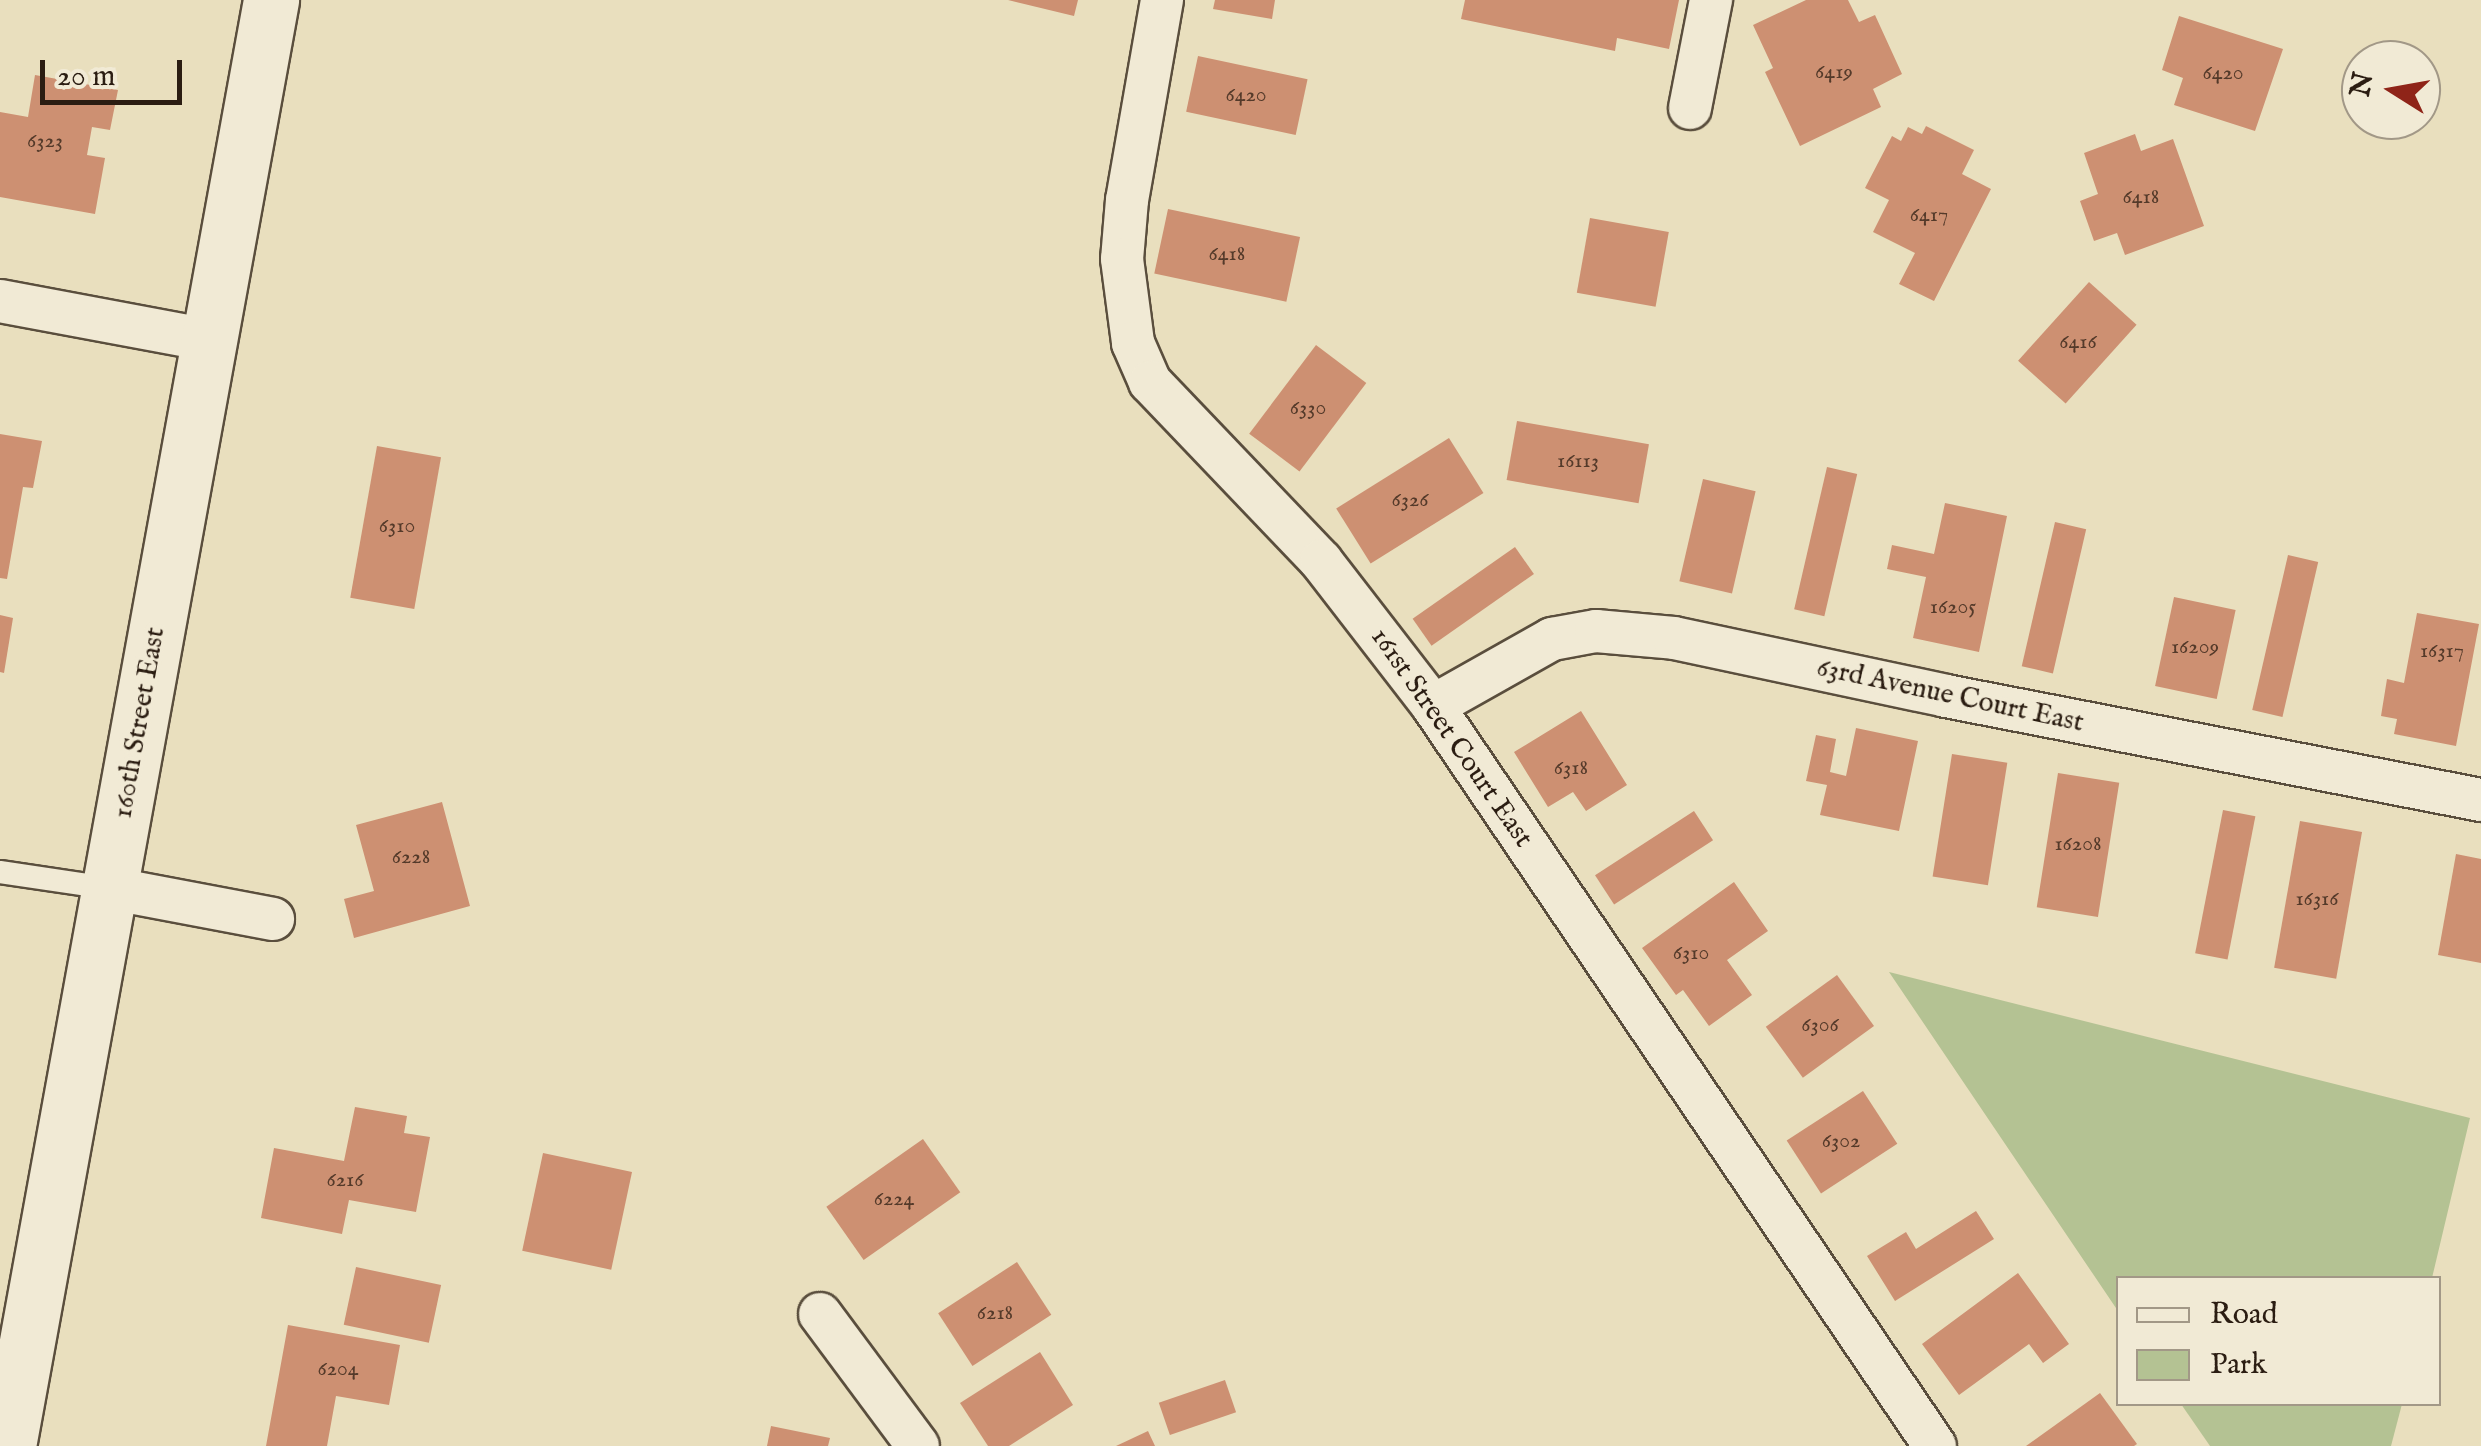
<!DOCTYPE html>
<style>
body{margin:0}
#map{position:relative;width:2481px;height:1446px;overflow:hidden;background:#e9dfbe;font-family:"IM FELL English",serif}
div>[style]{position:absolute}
.green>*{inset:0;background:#b4c293}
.building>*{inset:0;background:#cd9072;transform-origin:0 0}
.roads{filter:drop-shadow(2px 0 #5a4e3d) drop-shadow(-2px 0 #5a4e3d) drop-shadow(0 2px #5a4e3d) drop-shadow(0 -2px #5a4e3d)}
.lane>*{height:22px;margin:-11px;padding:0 11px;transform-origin:11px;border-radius:11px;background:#f1ead5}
.street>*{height:42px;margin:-21px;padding:0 21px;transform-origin:21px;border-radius:21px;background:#f1ead5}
.secondary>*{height:55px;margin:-27.5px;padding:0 27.5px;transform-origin:27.5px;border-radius:27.5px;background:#f1ead5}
span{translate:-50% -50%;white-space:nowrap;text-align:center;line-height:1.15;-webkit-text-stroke:8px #f1ead5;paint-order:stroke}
.number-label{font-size:22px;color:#543a2a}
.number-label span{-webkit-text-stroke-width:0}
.street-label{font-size:28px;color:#2b1d12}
.legend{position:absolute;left:2116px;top:1276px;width:325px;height:130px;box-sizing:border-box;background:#f1ead5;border:2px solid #a29887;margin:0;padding:12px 18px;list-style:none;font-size:30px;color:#2b1d12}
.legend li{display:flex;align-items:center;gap:20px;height:50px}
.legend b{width:50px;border:2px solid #a29887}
.north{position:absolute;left:2341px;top:40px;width:100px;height:100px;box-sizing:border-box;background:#f1ead5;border:2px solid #a29887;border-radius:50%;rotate:281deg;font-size:28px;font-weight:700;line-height:40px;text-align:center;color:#2b1d12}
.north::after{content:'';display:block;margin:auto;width:35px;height:45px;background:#8f2418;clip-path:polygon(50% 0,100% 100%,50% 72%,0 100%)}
.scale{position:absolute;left:40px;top:60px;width:142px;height:45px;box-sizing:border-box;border:5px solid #2b1d12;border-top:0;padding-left:12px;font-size:30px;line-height:35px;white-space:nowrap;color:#2b1d12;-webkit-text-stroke:8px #f1ead5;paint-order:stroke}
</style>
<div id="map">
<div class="green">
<div style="clip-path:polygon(1889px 972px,2470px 1118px,2432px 1278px,2118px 1278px,2118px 1311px)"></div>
<div style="clip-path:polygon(2181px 1404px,2402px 1404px,2391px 1446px,2210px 1446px)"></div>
</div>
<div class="building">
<div style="clip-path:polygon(1008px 0,1078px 0,1074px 16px)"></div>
<div style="clip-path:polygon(1215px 0,1275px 0,1272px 19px,1213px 9px)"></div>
<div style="clip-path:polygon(1465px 0,1679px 0,1669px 49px,1617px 38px,1615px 51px,1461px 19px)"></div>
<div style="clip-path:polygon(1806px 0,1848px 0,1859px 22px,1875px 15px,1902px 74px,1873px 89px,1881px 107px,1800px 146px,1765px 72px,1773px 68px,1753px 25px)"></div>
<div style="clip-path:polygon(2179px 16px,2283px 49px,2255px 131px,2174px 105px,2183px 78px,2162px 70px)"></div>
<div style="left:1198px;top:56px;width:112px;height:57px;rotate:12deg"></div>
<div style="clip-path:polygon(35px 75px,118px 90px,110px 130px,92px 127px,87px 155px,105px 158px,95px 214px,0 197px,0 112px,28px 117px)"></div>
<div style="clip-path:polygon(1926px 126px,1974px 150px,1962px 174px,1991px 189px,1934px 301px,1899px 284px,1915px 253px,1873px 232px,1889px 200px,1865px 188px,1892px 136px,1901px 141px,1908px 127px,1922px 134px)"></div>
<div style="clip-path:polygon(2135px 134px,2141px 151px,2173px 139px,2204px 226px,2125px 255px,2117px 233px,2094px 241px,2080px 201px,2098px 194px,2084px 153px)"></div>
<div style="left:1168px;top:209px;width:135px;height:66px;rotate:12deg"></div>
<div style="left:1590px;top:218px;width:80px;height:76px;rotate:10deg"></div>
<div style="left:2089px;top:282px;width:64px;height:106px;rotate:42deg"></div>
<div style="left:1316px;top:345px;width:63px;height:111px;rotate:37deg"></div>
<div style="left:1517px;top:421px;width:134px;height:60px;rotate:10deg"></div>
<div style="clip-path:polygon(0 434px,42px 441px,33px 488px,23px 487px,7px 579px,0 578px)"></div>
<div style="left:1449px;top:438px;width:65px;height:133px;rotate:58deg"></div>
<div style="left:377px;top:446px;width:65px;height:154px;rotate:10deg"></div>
<div style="left:1827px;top:467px;width:31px;height:146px;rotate:13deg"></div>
<div style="left:1703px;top:479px;width:54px;height:105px;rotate:13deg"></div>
<div style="clip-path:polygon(1945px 503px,2007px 516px,1979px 652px,1913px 638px,1926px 577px,1887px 569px,1892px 545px,1934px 554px)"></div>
<div style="left:2055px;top:522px;width:32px;height:148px;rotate:13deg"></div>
<div style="left:1515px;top:547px;width:33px;height:125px;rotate:55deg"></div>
<div style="left:2288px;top:555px;width:31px;height:159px;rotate:13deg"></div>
<div style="left:2174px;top:597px;width:63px;height:91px;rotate:12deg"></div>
<div style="clip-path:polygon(2417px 613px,2479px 624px,2456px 746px,2394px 734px,2397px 719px,2381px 716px,2387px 679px,2404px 683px)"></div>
<div style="clip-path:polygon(0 615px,13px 618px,4px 673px,0 672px)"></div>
<div style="clip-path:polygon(1581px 711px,1627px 785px,1586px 811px,1573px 792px,1548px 807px,1514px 752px)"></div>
<div style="clip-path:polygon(1856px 728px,1918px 741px,1899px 831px,1820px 815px,1827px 785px,1806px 781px,1816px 735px,1836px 739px,1830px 772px,1846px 776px)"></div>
<div style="left:1952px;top:754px;width:56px;height:124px;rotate:9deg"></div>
<div style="left:2058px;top:773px;width:62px;height:136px;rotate:9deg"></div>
<div style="clip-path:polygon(442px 802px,470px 906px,354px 938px,344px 899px,374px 891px,356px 825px)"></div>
<div style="left:2223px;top:810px;width:33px;height:146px;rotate:11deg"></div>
<div style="left:1694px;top:811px;width:35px;height:118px;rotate:57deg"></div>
<div style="left:2300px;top:821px;width:63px;height:149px;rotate:10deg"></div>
<div style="clip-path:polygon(2456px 854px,2481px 859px,2481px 963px,2438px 955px)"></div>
<div style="clip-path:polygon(1734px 882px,1768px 931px,1727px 960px,1752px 995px,1709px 1026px,1683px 990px,1676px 995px,1642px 948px)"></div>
<div style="left:1837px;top:975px;width:63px;height:88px;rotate:54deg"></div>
<div style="left:1863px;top:1091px;width:63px;height:91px;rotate:57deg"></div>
<div style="clip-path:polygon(355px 1107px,407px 1116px,404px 1133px,430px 1137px,416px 1212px,349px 1200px,342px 1234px,261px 1218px,274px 1148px,344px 1161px)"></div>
<div style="left:923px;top:1139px;width:65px;height:118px;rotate:55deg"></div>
<div style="left:543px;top:1153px;width:91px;height:100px;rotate:12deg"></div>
<div style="clip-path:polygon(1976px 1211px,1994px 1239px,1895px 1301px,1867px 1256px,1906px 1232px,1916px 1249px)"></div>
<div style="left:1017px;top:1262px;width:63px;height:94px;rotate:57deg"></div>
<div style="left:356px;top:1267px;width:87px;height:59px;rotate:12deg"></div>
<div style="clip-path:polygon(2018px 1273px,2069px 1344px,2043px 1363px,2029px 1344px,1959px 1395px,1922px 1344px)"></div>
<div style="clip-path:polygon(288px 1325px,400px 1345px,389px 1405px,336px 1396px,327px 1446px,266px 1446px)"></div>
<div style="clip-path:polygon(1040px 1352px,1073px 1405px,1009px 1446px,988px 1446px,960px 1403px)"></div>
<div style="left:1225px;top:1380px;width:34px;height:70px;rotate:71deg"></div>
<div style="clip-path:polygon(2100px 1393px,2137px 1444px,2134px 1446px,2026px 1446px)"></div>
<div style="clip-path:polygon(771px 1426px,830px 1438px,828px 1446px,767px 1446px)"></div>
<div style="clip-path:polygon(1148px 1431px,1155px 1446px,1116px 1446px)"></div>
</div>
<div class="roads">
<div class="lane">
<div style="left:0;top:872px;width:110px;rotate:8.4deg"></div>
</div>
<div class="street">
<div style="left:1162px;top:0;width:203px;rotate:99.9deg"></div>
<div style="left:1127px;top:200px;width:59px;rotate:94.8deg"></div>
<div style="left:1122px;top:259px;width:85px;rotate:82.5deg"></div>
<div style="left:1133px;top:343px;width:43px;rotate:66.4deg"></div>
<div style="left:1150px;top:382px;width:248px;rotate:46.3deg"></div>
<div style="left:1321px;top:561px;width:183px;rotate:52.3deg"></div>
<div style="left:1433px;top:706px;width:894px;rotate:55.85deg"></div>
<div style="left:1690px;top:108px;width:110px;rotate:-79deg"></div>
<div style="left:0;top:301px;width:213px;rotate:10.6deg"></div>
<div style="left:1433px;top:706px;width:137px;rotate:-29.4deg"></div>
<div style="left:1552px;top:639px;width:45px;rotate:-10.3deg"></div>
<div style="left:1596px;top:631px;width:78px;rotate:5.1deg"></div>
<div style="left:1674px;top:638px;width:278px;rotate:12deg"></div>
<div style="left:1946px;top:696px;width:545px;rotate:11deg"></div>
<div style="left:109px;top:888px;width:167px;rotate:10.7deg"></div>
<div style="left:820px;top:1314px;width:164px;rotate:53.4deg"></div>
</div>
<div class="secondary">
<div style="left:8px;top:1446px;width:1470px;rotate:-79.69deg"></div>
</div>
</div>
<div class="number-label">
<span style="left:1834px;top:73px">6419</span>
<span style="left:2223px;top:74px">6420</span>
<span style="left:1246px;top:96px">6420</span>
<span style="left:45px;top:142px">6323</span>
<span style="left:2141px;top:198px">6418</span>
<span style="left:1929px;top:216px">6417</span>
<span style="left:1227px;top:255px">6418</span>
<span style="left:2078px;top:343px">6416</span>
<span style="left:1308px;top:409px">6330</span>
<span style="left:1578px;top:462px">16113</span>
<span style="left:1410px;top:501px">6326</span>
<span style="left:397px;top:527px">6310</span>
<span style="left:1953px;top:608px">16205</span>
<span style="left:2195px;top:648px">16209</span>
<span style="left:2442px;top:652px">16317</span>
<span style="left:1571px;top:769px">6318</span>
<span style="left:2078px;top:845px">16208</span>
<span style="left:411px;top:858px">6228</span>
<span style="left:2317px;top:900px">16316</span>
<span style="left:1691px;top:954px">6310</span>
<span style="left:1820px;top:1026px">6306</span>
<span style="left:1841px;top:1142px">6302</span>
<span style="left:345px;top:1181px">6216</span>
<span style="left:894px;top:1200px">6224</span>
<span style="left:995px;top:1314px">6218</span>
<span style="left:338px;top:1370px">6204</span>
</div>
<div class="street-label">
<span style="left:1950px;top:696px;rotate:12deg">63rd Avenue Court East</span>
<span style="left:140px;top:723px;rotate:-80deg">160th Street East</span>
<span style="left:1451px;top:738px;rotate:55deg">161st Street Court East</span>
</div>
<ul class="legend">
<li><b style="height:12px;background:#f1ead5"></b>Road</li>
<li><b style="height:28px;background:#b4c293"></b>Park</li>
</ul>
<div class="north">N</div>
<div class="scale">20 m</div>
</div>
